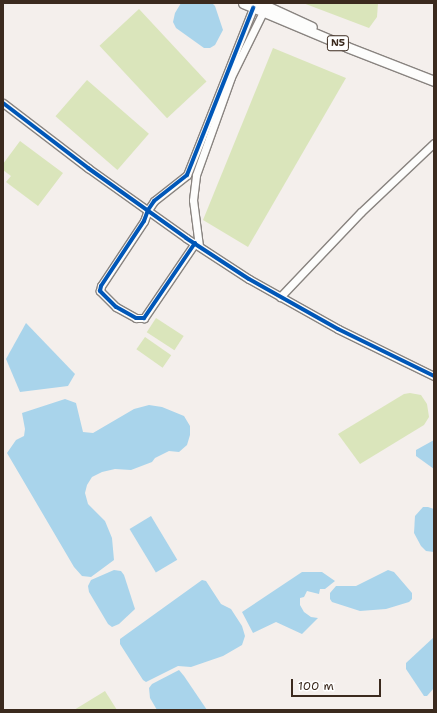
<!DOCTYPE html>
<style>
body{margin:0}
#map{position:relative;width:437px;height:713px;overflow:hidden;background:#f4efec;font-family:"Shantell Sans",sans-serif}
div>[style]{position:absolute}
.green>*{inset:0;background:#dae5bb;transform-origin:0 0}
.water>*{inset:0;background:#a9d4eb;transform-origin:0 0}
.roads{filter:drop-shadow(1px 0 #898480) drop-shadow(-1px 0 #898480) drop-shadow(0 1px #898480) drop-shadow(0 -1px #898480)}
.tertiary>*{height:7px;margin:-3.5px;padding:0 3.5px;transform-origin:3.5px;border-radius:3.5px;background:#fdfdfc}
.trunk>*{height:9px;margin:-4.5px;padding:0 4.5px;transform-origin:4.5px;border-radius:4.5px;background:#fdfdfc}
.cycleway>*{height:4px;margin:-2px;padding:0 2px;transform-origin:2px;border-radius:2px;background:#0057b8}
span{translate:-50% -50%;white-space:nowrap;text-align:center;line-height:1.15;-webkit-text-stroke:3px #fff;paint-order:stroke}
.shield-label span{padding:1px 3px;background:#fff;border:1px solid;border-radius:3px;-webkit-text-stroke-width:0}
.shield-label{font-size:10px;color:#3b2a1e;font-weight:700}
.frame{position:absolute;inset:0;border:4px solid #3b2a1e;pointer-events:none}
.scale{position:absolute;left:291px;top:679px;width:90px;height:18px;box-sizing:border-box;border:2px solid #3b2a1e;border-top:0;padding-left:5px;font-size:12px;line-height:14px;white-space:nowrap;color:#3b2a1e;-webkit-text-stroke:3px #fff;paint-order:stroke}
</style>
<div id="map">
<div class="green">
<div style="clip-path:polygon(303px 3px,378px 3px,377px 17px,369px 28px)"></div>
<div style="left:139px;top:9px;width:99px;height:54px;rotate:47deg"></div>
<div style="clip-path:polygon(273px 48px,346px 78px,248px 247px,203px 220px)"></div>
<div style="left:87px;top:80px;width:82px;height:48px;rotate:41deg"></div>
<div style="clip-path:polygon(20px 141px,63px 173px,38px 206px,6px 182px,11px 176px,3px 170px,3px 164px)"></div>
<div style="left:156px;top:318px;width:33px;height:17px;rotate:33deg"></div>
<div style="left:145px;top:337px;width:32px;height:15px;rotate:35deg"></div>
<div style="clip-path:polygon(410px 393px,421px 395px,427px 404px,429px 417px,424px 425px,360px 464px,338px 434px,404px 394px)"></div>
<div style="clip-path:polygon(105px 691px,117px 710px,74px 710px)"></div>
</div>
<div class="water">
<div style="clip-path:polygon(181px 3px,212px 3px,215px 6px,223px 30px,215px 45px,210px 48px,204px 48px,176px 28px,173px 22px,175px 13px)"></div>
<div style="clip-path:polygon(26px 323px,75px 374px,68px 386px,20px 392px,6px 359px)"></div>
<div style="clip-path:polygon(65px 399px,76px 403px,83px 432px,93px 433px,134px 409px,149px 405px,162px 407px,184px 416px,190px 426px,190px 435px,187px 445px,179px 452px,169px 451px,155px 458px,152px 462px,131px 470px,115px 469px,102px 472px,92px 477px,87px 485px,85px 493px,88px 504px,105px 521px,112px 538px,114px 560px,91px 577px,82px 576px,74px 567px,7px 453px,16px 440px,24px 436px,25px 429px,22px 413px)"></div>
<div style="clip-path:polygon(434px 440px,434px 469px,416px 456px,416px 450px)"></div>
<div style="clip-path:polygon(423px 507px,428px 507px,434px 509px,434px 552px,426px 551px,421px 546px,414px 533px,415px 516px)"></div>
<div style="left:151px;top:516px;width:51px;height:25px;rotate:59deg"></div>
<div style="clip-path:polygon(114px 570px,121px 571px,124px 575px,135px 609px,119px 624px,112px 627px,108px 624px,89px 592px,88px 586px,91px 580px)"></div>
<div style="clip-path:polygon(388px 570px,394px 572px,412px 593px,412px 599px,409px 602px,386px 609px,360px 611px,332px 602px,330px 599px,330px 593px,336px 586px,356px 586px)"></div>
<div style="clip-path:polygon(302px 572px,322px 572px,335px 581px,325px 589px,320px 589px,319px 594px,307px 591px,304px 597px,300px 598px,300px 605px,304px 612px,311px 617px,318px 618px,302px 634px,276px 622px,253px 633px,242px 612px)"></div>
<div style="clip-path:polygon(202px 580px,206px 581px,221px 604px,231px 609px,242px 626px,245px 636px,242px 645px,223px 656px,191px 667px,178px 666px,146px 682px,143px 680px,120px 644px,120px 639px)"></div>
<div style="clip-path:polygon(434px 637px,434px 688px,427px 696px,424px 696px,406px 669px,406px 663px)"></div>
<div style="clip-path:polygon(179px 670px,184px 676px,207px 710px,157px 710px,150px 698px,149px 688px,152px 684px)"></div>
</div>
<div class="roads">
<div class="tertiary">
<div style="left:3px;top:103px;width:107px;rotate:37.4deg"></div>
<div style="left:88px;top:168px;width:120px;rotate:35.5deg"></div>
<div style="left:186px;top:238px;width:75px;rotate:33.1deg"></div>
<div style="left:249px;top:279px;width:102px;rotate:29.3deg"></div>
<div style="left:338px;top:329px;width:107px;rotate:26.1deg"></div>
<div style="left:195px;top:243px;width:91px;rotate:124.2deg"></div>
<div style="left:144px;top:318px;width:8px;rotate:180deg"></div>
<div style="left:136px;top:318px;width:23px;rotate:-151deg"></div>
<div style="left:116px;top:307px;width:23px;rotate:-135deg"></div>
<div style="left:100px;top:291px;width:5px;rotate:-79deg"></div>
<div style="left:101px;top:286px;width:78px;rotate:-56.5deg"></div>
<div style="left:144px;top:221px;width:12px;rotate:-70deg"></div>
<div style="left:148px;top:210px;width:11px;rotate:-56deg"></div>
<div style="left:154px;top:201px;width:42px;rotate:-38.2deg"></div>
<div style="left:187px;top:175px;width:180px;rotate:-68.4deg"></div>
<div style="left:199px;top:246px;width:46px;rotate:-97.4deg"></div>
<div style="left:193px;top:200px;width:25px;rotate:-83deg"></div>
<div style="left:196px;top:175px;width:104px;rotate:-70.3deg"></div>
<div style="left:231px;top:77px;width:72px;rotate:-63.8deg"></div>
<div style="left:280px;top:297px;width:117px;rotate:-46.4deg"></div>
<div style="left:361px;top:212px;width:100px;rotate:-43.4deg"></div>
</div>
<div class="trunk">
<div style="left:243px;top:3px;width:113px;rotate:22.9deg"></div>
<div style="left:347px;top:47px;width:93px;rotate:21.3deg"></div>
<div style="left:260px;top:3px;width:57px;rotate:24.8deg"></div>
</div>
</div>
<div class="cycleway">
<div style="left:3px;top:103px;width:107px;rotate:37.4deg"></div>
<div style="left:88px;top:168px;width:120px;rotate:35.5deg"></div>
<div style="left:186px;top:238px;width:75px;rotate:33.1deg"></div>
<div style="left:249px;top:279px;width:102px;rotate:29.3deg"></div>
<div style="left:338px;top:329px;width:107px;rotate:26.1deg"></div>
<div style="left:195px;top:243px;width:91px;rotate:124.2deg"></div>
<div style="left:144px;top:318px;width:8px;rotate:180deg"></div>
<div style="left:136px;top:318px;width:23px;rotate:-151deg"></div>
<div style="left:116px;top:307px;width:23px;rotate:-135deg"></div>
<div style="left:100px;top:291px;width:5px;rotate:-79deg"></div>
<div style="left:101px;top:286px;width:78px;rotate:-56.5deg"></div>
<div style="left:144px;top:221px;width:12px;rotate:-70deg"></div>
<div style="left:148px;top:210px;width:11px;rotate:-56deg"></div>
<div style="left:154px;top:201px;width:42px;rotate:-38.2deg"></div>
<div style="left:187px;top:175px;width:180px;rotate:-68.4deg"></div>
</div>
<div class="shield-label">
<span style="left:338px;top:43px">N5</span>
</div>
<div class="frame"></div>
<div class="scale">100 m</div>
</div>
